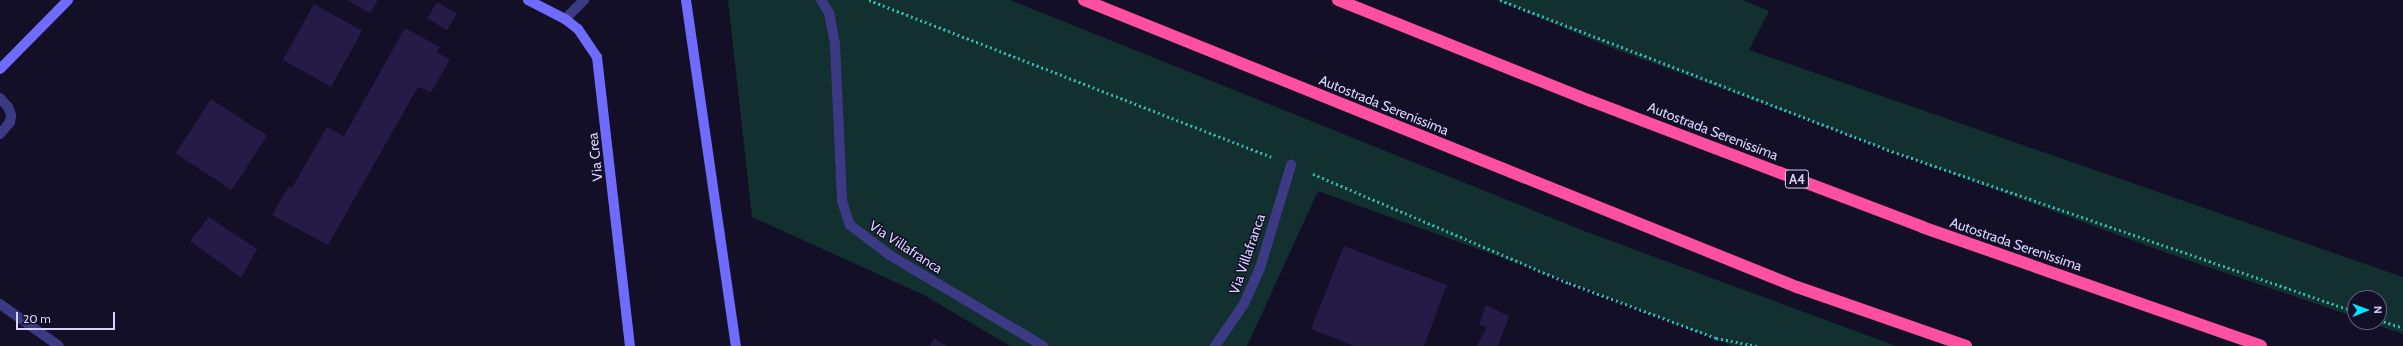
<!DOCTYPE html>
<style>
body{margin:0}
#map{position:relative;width:2403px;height:346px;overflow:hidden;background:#130f26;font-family:Cabin,sans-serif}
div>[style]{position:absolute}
.green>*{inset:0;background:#12302f}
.building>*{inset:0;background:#241b47;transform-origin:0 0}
.path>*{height:2.5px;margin-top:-1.25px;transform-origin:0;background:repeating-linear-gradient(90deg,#2fb8b0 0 2px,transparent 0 5px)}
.lane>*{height:10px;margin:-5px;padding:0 5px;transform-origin:5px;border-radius:5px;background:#3d3a85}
.street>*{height:10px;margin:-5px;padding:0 5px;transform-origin:5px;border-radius:5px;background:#3d3a85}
.secondary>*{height:10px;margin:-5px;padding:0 5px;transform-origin:5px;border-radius:5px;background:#6f6bff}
.highway>*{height:12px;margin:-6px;padding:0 6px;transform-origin:6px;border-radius:6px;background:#ff4fa3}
span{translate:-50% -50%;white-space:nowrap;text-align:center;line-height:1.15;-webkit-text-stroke:3px #130f26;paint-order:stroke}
.shield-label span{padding:1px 3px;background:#130f26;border:1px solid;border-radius:3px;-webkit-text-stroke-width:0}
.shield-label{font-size:13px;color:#d9d4ff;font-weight:700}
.street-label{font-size:14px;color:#d9d4ff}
.north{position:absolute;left:2347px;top:290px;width:40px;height:40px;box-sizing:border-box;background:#130f26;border:1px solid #625e7d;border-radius:50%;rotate:89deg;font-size:11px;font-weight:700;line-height:16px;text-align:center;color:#d9d4ff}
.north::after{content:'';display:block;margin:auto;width:14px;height:18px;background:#00e5ff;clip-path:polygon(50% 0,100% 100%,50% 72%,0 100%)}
.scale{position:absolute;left:16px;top:312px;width:99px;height:18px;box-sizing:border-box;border:2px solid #d9d4ff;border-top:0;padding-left:5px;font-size:12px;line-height:14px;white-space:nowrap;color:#d9d4ff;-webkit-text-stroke:3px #130f26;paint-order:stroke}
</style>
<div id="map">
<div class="green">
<div style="clip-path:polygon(728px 0,1010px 0,1587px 232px,1896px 346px,1733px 346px,1580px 286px,1318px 191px,1247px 346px,1010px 346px,924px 295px,752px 217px)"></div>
<div style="clip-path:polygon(1496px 0,1743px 0,1769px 11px,1749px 50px,2403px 277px,2403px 334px,2368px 322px,2379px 322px,2379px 298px,2355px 298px,2355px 317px,2164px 252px,1612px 48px)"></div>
</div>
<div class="building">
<div style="clip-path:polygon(347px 0,378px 0,370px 13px)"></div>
<div style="left:437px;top:2px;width:23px;height:19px;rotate:31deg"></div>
<div style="left:314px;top:4px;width:55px;height:64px;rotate:29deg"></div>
<div style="clip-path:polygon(405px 28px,440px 47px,437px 52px,450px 60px,431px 92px,418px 87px,328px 245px,272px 215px,289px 186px,292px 188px,327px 127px,344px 136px)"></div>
<div style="left:211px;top:99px;width:67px;height:65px;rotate:33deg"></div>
<div style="clip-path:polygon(209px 217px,257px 249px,241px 278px,190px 241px)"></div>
<div style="clip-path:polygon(1344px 246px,1447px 285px,1424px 346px,1354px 346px,1311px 329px)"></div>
<div style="clip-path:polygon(1486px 305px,1509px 316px,1498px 346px,1477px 346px,1487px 327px,1479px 325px)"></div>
<div style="clip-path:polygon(934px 338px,947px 346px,930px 346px)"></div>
</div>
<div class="path">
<div style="left:869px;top:0;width:432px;rotate:21.3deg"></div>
<div style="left:1500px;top:0;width:425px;rotate:21.1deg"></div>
<div style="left:1897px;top:153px;width:485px;rotate:19.1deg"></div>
<div style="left:1313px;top:174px;width:278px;rotate:23.1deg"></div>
<div style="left:1569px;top:283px;width:157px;rotate:20.5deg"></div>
<div style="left:1716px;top:338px;width:42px;rotate:11deg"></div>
<div style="left:2379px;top:320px;width:25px;rotate:18deg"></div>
</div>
<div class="lane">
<div style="left:0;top:98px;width:12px;rotate:48deg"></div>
<div style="left:8px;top:107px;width:9px;rotate:69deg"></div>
<div style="left:11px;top:115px;width:7px;rotate:98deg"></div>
<div style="left:10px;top:122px;width:16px;rotate:130deg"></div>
<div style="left:0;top:304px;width:72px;rotate:35.4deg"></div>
</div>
<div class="street">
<div style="left:821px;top:0;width:15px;rotate:58deg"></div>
<div style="left:829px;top:13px;width:33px;rotate:79deg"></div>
<div style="left:835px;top:45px;width:156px;rotate:87.4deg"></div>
<div style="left:842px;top:201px;width:25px;rotate:72deg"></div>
<div style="left:850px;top:225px;width:51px;rotate:37.1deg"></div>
<div style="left:891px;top:256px;width:177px;rotate:30.6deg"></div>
<div style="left:565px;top:19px;width:27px;rotate:-45deg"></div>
<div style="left:1215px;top:346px;width:51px;rotate:-55.4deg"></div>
<div style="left:1244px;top:304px;width:39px;rotate:-66deg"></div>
<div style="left:1260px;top:268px;width:108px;rotate:-73.2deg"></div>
</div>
<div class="secondary">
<div style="left:528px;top:0;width:42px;rotate:27.2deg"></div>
<div style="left:565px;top:19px;width:16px;rotate:38deg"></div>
<div style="left:578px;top:29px;width:34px;rotate:56deg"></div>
<div style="left:597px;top:57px;width:291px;rotate:83.5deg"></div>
<div style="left:686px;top:0;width:350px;rotate:81.8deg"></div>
<div style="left:0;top:69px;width:97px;rotate:-45.4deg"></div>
</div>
<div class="highway">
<div style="left:1084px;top:0;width:769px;rotate:21.93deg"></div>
<div style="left:1797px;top:287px;width:179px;rotate:19.2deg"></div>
<div style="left:1338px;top:0;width:272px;rotate:21.8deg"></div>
<div style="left:1591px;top:101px;width:354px;rotate:20.8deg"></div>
<div style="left:1922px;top:227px;width:359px;rotate:19.3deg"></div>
</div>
<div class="shield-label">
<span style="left:1797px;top:179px">A4</span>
</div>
<div class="street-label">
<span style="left:1384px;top:105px;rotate:22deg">Autostrada Serenissima</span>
<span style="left:1713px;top:131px;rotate:21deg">Autostrada Serenissima</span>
<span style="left:595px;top:157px;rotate:-96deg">Via Crea</span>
<span style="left:2016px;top:244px;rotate:19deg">Autostrada Serenissima</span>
<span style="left:906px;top:247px;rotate:33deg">Via Villafranca</span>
<span style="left:1247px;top:254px;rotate:-71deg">Via Villafranca</span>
</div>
<div class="north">N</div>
<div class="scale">20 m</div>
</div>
